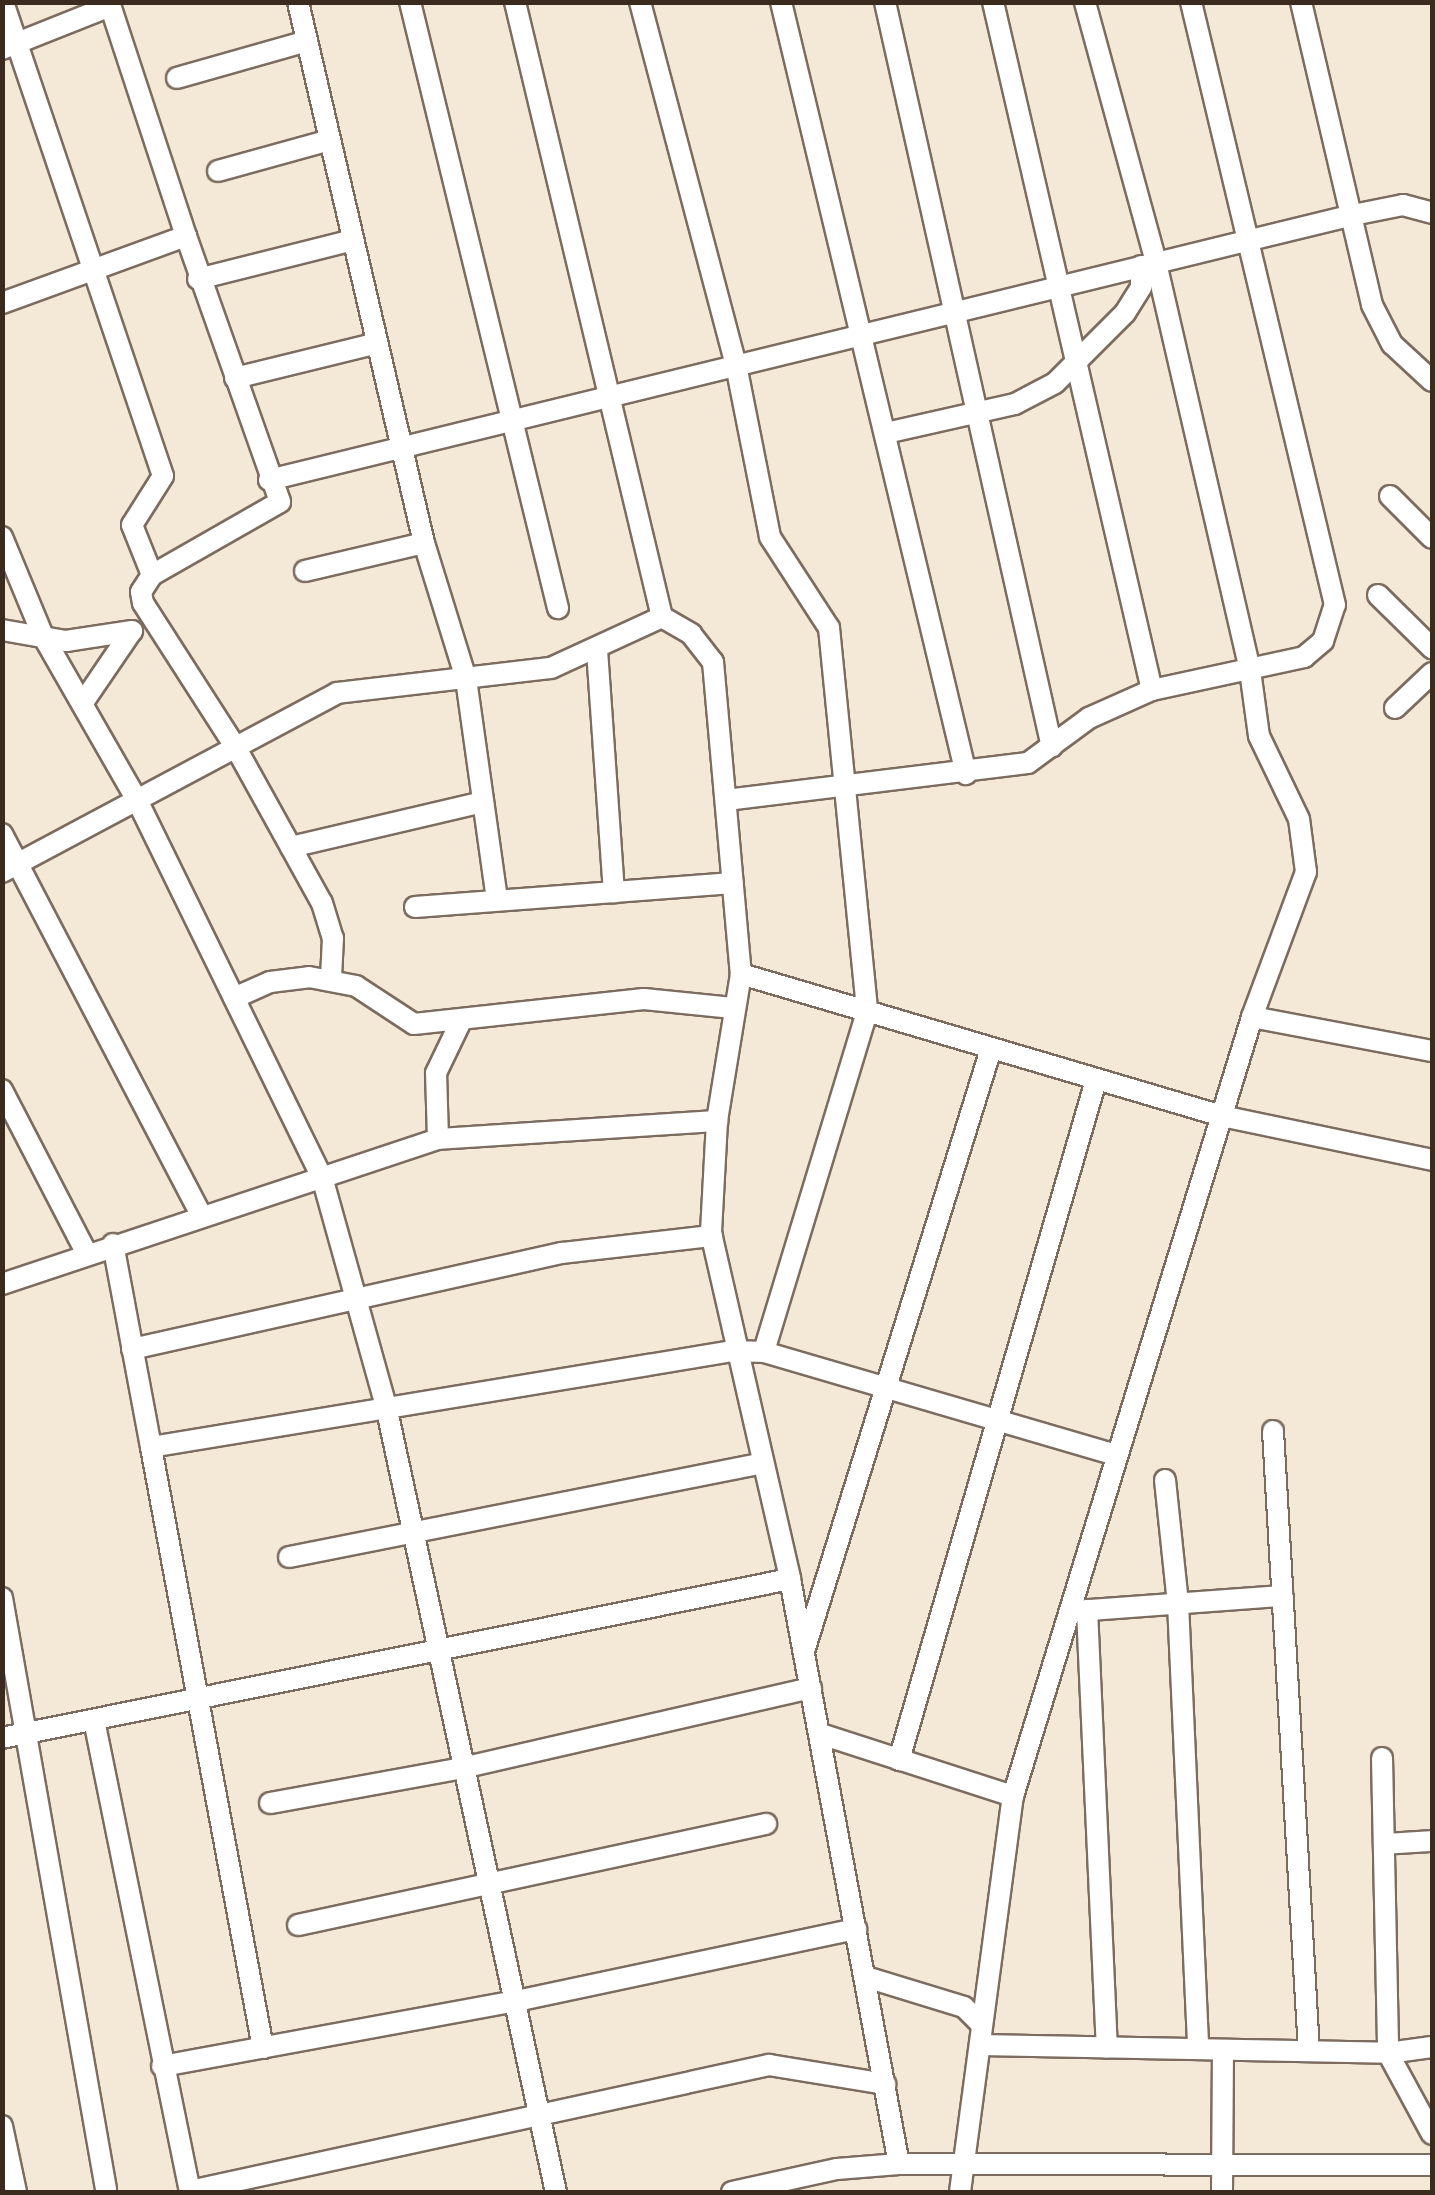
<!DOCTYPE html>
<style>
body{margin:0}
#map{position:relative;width:1435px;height:2195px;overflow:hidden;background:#f4e8d7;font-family:"Playpen Sans",sans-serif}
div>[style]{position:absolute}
.roads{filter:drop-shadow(2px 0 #7c6c5f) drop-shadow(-2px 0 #7c6c5f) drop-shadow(0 2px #7c6c5f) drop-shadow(0 -2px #7c6c5f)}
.minor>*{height:20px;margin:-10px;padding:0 10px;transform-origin:10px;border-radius:10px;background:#fff}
span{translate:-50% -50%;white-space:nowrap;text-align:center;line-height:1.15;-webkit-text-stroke:8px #f6f6f2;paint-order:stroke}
.frame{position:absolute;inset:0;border:5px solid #3b2a1e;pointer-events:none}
</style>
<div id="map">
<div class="roads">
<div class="minor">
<div style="left:3px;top:2px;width:500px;rotate:71.35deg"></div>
<div style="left:163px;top:476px;width:58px;rotate:122.3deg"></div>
<div style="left:132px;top:525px;width:54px;rotate:68.2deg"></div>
<div style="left:298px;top:2px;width:555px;rotate:76.89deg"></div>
<div style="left:424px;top:543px;width:142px;rotate:72.8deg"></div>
<div style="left:466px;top:679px;width:222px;rotate:82deg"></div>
<div style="left:410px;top:2px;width:624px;rotate:76.28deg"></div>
<div style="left:515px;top:2px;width:632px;rotate:76.56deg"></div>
<div style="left:662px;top:617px;width:34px;rotate:30deg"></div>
<div style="left:691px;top:634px;width:36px;rotate:52deg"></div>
<div style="left:713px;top:662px;width:313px;rotate:84.9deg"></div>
<div style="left:741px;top:974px;width:149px;rotate:99.3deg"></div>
<div style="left:717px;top:1121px;width:112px;rotate:93.1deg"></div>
<div style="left:711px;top:1233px;width:355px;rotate:77.1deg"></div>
<div style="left:790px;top:1579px;width:595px;rotate:79.45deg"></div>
<div style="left:640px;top:2px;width:375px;rotate:75.2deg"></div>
<div style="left:736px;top:365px;width:175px;rotate:78.8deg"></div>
<div style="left:770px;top:537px;width:108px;rotate:57deg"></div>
<div style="left:829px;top:628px;width:386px;rotate:84.3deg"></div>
<div style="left:867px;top:1012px;width:355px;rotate:106.9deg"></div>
<div style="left:781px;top:2px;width:794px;rotate:76.52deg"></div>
<div style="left:885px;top:2px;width:763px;rotate:77.37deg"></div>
<div style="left:993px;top:2px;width:706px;rotate:76.99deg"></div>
<div style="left:1152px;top:690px;width:156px;rotate:-12.2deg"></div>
<div style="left:1304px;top:657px;width:25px;rotate:-40deg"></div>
<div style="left:1323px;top:641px;width:38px;rotate:-72deg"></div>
<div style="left:1335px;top:605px;width:620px;rotate:-103.43deg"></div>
<div style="left:1301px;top:2px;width:311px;rotate:76.8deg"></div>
<div style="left:1372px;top:305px;width:44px;rotate:62.9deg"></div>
<div style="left:1392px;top:344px;width:54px;rotate:42.8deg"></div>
<div style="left:2px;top:49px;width:116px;rotate:-21.7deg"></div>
<div style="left:177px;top:78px;width:135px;rotate:-15.9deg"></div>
<div style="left:218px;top:171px;width:116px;rotate:-15.5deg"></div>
<div style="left:186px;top:236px;width:282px;rotate:70.5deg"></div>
<div style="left:280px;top:502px;width:147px;rotate:150.3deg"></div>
<div style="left:152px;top:575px;width:20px;rotate:123deg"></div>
<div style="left:141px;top:592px;width:11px;rotate:80deg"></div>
<div style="left:143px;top:603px;width:172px;rotate:57.3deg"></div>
<div style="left:236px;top:748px;width:177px;rotate:61deg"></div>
<div style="left:322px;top:903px;width:37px;rotate:73deg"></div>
<div style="left:333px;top:938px;width:40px;rotate:92.9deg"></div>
<div style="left:198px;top:279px;width:160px;rotate:-14.1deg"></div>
<div style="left:2px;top:303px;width:196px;rotate:-20deg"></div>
<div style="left:186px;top:236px;width:246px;rotate:-108.2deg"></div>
<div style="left:235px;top:378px;width:146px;rotate:-13.8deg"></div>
<div style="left:886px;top:433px;width:132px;rotate:-12.7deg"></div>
<div style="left:1015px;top:404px;width:45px;rotate:-27.7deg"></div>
<div style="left:1055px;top:383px;width:99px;rotate:-45deg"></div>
<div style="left:1125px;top:313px;width:31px;rotate:-58deg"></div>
<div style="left:1141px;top:287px;width:21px;rotate:-90deg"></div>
<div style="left:269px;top:480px;width:1116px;rotate:-13.74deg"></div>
<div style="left:1353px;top:215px;width:51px;rotate:-11.3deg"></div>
<div style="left:1403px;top:205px;width:30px;rotate:15deg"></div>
<div style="left:1390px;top:496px;width:59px;rotate:45deg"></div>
<div style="left:2px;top:537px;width:107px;rotate:67.5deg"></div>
<div style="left:43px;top:636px;width:189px;rotate:60.2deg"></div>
<div style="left:137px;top:800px;width:420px;rotate:63.9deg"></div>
<div style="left:322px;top:1177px;width:238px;rotate:74.4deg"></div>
<div style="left:386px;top:1406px;width:804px;rotate:77.8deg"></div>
<div style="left:305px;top:571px;width:122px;rotate:-13.2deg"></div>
<div style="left:1378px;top:595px;width:76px;rotate:44.5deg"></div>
<div style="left:2px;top:630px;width:65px;rotate:9.8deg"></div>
<div style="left:66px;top:641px;width:67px;rotate:-8.6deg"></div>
<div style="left:597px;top:650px;width:243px;rotate:86deg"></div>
<div style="left:614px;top:892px;width:119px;rotate:-4.3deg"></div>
<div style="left:82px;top:704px;width:87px;rotate:-55.8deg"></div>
<div style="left:1395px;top:708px;width:51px;rotate:-43.4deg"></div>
<div style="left:726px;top:800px;width:304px;rotate:-7deg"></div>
<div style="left:1028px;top:763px;width:76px;rotate:-36.4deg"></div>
<div style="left:1089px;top:718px;width:69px;rotate:-24deg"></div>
<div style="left:2px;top:834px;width:432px;rotate:62.4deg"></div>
<div style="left:291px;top:847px;width:197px;rotate:-13.2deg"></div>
<div style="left:2px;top:872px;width:380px;rotate:-28.1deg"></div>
<div style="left:337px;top:693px;width:215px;rotate:-6.7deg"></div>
<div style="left:551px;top:668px;width:122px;rotate:-24.7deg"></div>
<div style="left:415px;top:907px;width:200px;rotate:-4.3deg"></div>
<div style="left:741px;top:974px;width:502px;rotate:16.45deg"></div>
<div style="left:1222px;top:1116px;width:215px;rotate:11.8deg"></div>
<div style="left:234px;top:998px;width:39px;rotate:-24deg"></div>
<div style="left:270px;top:982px;width:39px;rotate:-7deg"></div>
<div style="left:309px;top:977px;width:48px;rotate:10.8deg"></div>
<div style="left:356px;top:986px;width:69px;rotate:33.2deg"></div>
<div style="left:414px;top:1024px;width:231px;rotate:-6.2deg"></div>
<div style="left:644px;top:999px;width:89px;rotate:5.8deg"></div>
<div style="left:1252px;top:1017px;width:183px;rotate:10.7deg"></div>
<div style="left:2px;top:1090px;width:182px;rotate:62.6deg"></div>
<div style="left:438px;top:1139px;width:66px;rotate:-91.7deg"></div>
<div style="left:436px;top:1073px;width:58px;rotate:-64.3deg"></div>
<div style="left:113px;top:1244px;width:207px;rotate:79.4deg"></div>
<div style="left:2px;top:1284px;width:459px;rotate:-18.4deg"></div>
<div style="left:438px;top:1139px;width:280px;rotate:-3.7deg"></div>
<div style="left:132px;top:1349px;width:441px;rotate:-12.6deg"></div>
<div style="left:562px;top:1253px;width:151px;rotate:-6.5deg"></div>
<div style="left:1273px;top:1431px;width:621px;rotate:86.68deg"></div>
<div style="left:1165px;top:1480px;width:124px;rotate:84deg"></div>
<div style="left:1178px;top:1603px;width:446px;rotate:87.4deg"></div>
<div style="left:289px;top:1557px;width:479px;rotate:-11.2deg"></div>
<div style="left:2px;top:1598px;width:600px;rotate:80.02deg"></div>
<div style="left:1087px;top:1610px;width:438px;rotate:87.4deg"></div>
<div style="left:1076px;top:1611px;width:207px;rotate:-4.2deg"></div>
<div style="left:805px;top:1648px;width:627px;rotate:-72.75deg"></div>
<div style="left:94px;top:1720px;width:482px;rotate:78.5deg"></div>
<div style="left:821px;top:1734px;width:202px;rotate:17.9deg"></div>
<div style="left:2px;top:1738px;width:804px;rotate:-11.41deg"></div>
<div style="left:1382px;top:1758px;width:295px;rotate:88.8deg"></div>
<div style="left:1388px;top:2053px;width:92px;rotate:61.5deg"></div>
<div style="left:899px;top:1760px;width:708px;rotate:-73.84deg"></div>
<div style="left:270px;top:1803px;width:195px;rotate:-10.3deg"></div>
<div style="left:462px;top:1768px;width:358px;rotate:-12.9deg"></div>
<div style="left:1384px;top:1844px;width:48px;rotate:-3.6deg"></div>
<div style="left:298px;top:1925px;width:479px;rotate:-12.2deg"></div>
<div style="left:866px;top:1977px;width:102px;rotate:17deg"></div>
<div style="left:964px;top:2007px;width:25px;rotate:45deg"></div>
<div style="left:980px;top:2045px;width:408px;rotate:1.1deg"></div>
<div style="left:1388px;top:2053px;width:44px;rotate:-7.8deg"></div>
<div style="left:263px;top:2048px;width:611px;rotate:-100.56deg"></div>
<div style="left:151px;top:1447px;width:590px;rotate:-9.37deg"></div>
<div style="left:733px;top:1351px;width:31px;rotate:2deg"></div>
<div style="left:764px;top:1352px;width:368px;rotate:16.3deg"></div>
<div style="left:162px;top:2066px;width:356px;rotate:-10.4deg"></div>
<div style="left:512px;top:2002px;width:352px;rotate:-12deg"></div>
<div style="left:2px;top:2126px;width:67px;rotate:78deg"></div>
<div style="left:190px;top:2191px;width:593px;rotate:-12.28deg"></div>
<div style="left:769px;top:2065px;width:118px;rotate:9.3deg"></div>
<div style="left:732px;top:2192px;width:107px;rotate:-12.4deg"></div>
<div style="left:837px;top:2169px;width:62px;rotate:-4.6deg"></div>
<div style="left:899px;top:2164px;width:533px;rotate:0.11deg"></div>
<div style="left:960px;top:2192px;width:400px;rotate:-82.4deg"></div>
<div style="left:1013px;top:1796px;width:815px;rotate:-72.94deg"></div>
<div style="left:1252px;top:1017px;width:155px;rotate:-69.6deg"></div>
<div style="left:1306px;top:872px;width:53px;rotate:-97.5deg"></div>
<div style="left:1299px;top:819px;width:92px;rotate:-115.7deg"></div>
<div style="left:1259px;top:736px;width:67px;rotate:-97.8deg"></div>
<div style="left:1250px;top:670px;width:419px;rotate:-103deg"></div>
<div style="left:1156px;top:262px;width:270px;rotate:-105.3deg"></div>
<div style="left:1222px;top:2192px;width:142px;rotate:-89.6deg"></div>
</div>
</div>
<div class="frame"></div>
</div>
